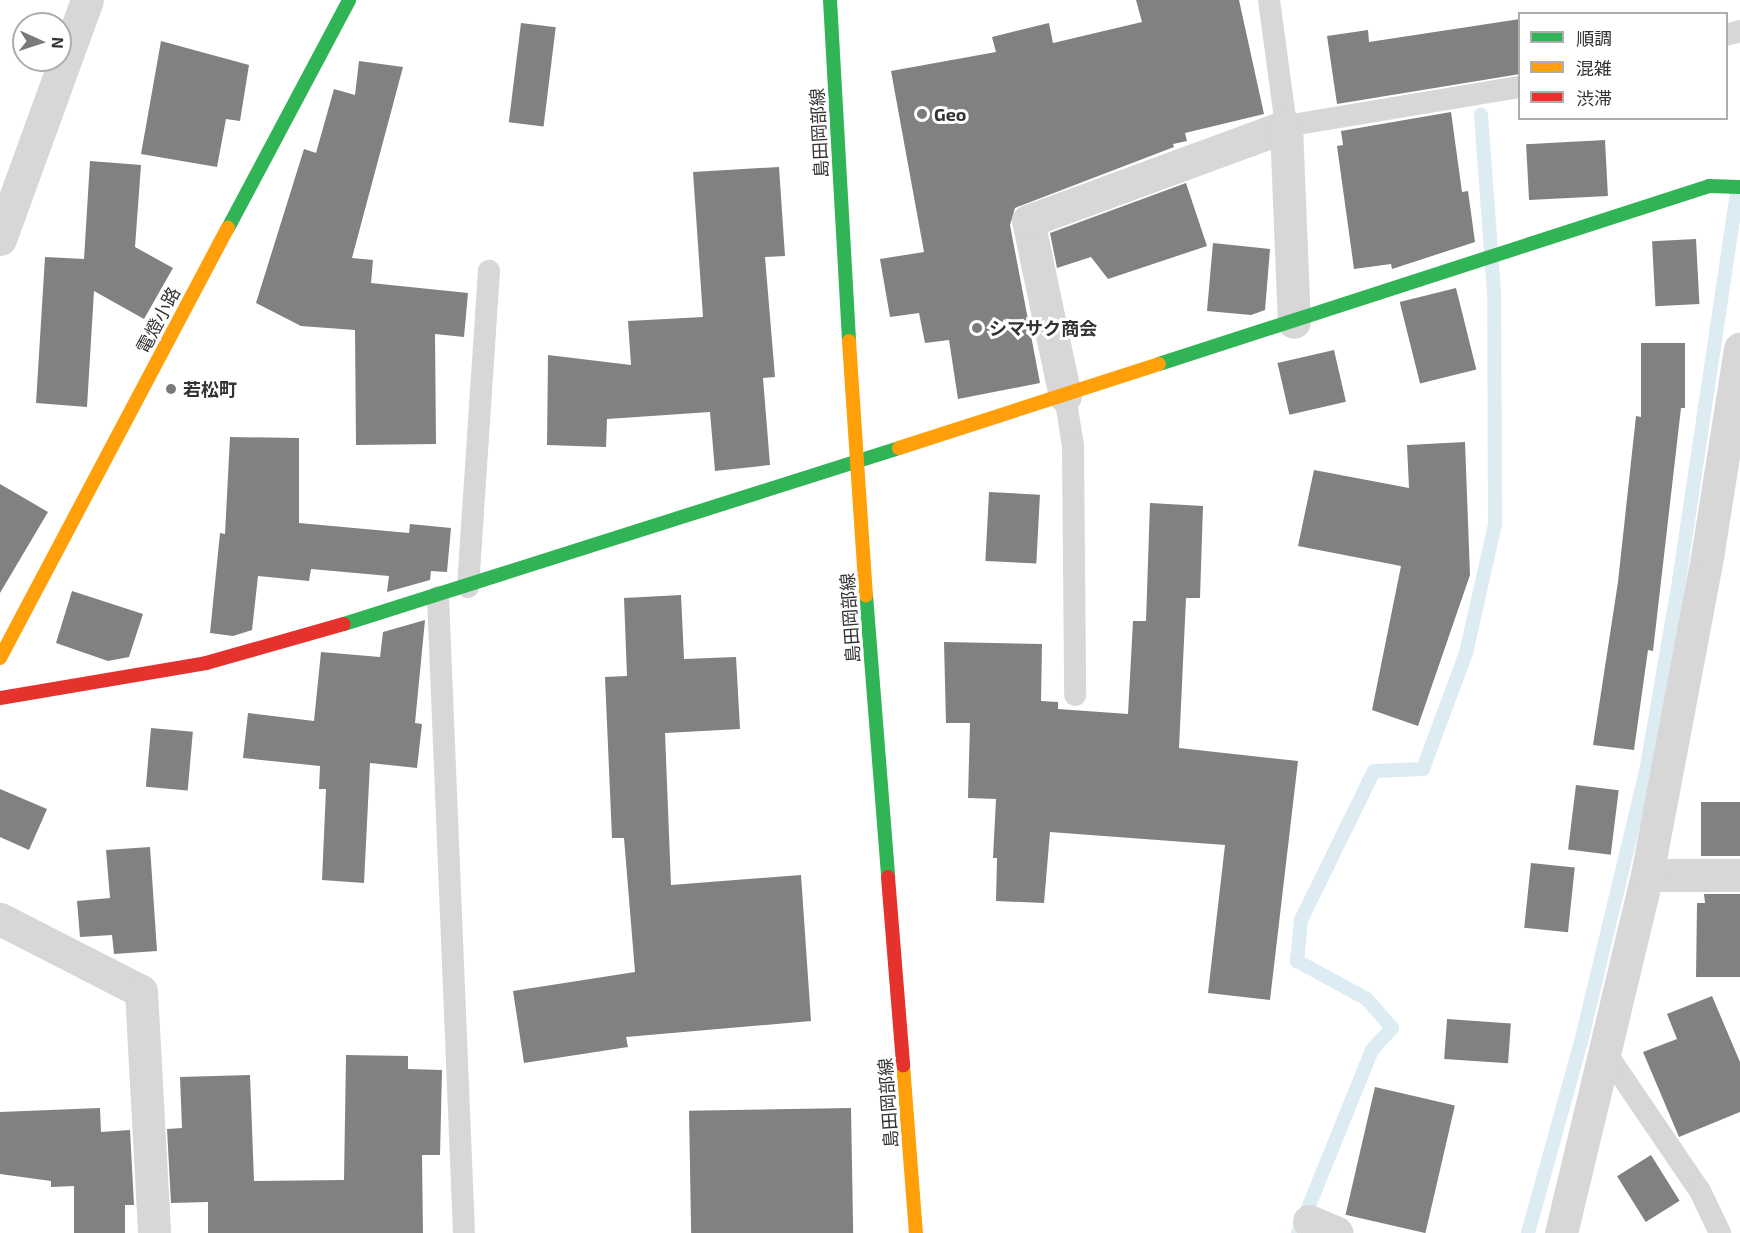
<!DOCTYPE html>
<meta charset="utf-8">
<style>
body{margin:0}
#map{position:relative;width:1740px;height:1233px;overflow:hidden;background:#fff;font-family:"Exo 2","Noto Sans JP",sans-serif}
div>[style]{position:absolute}
.stream>*{height:14px;margin:-7px;padding:0 7px;transform-origin:7px;border-radius:7px;background:#ddebf3}
.building>*{inset:0;background:#818181;transform-origin:0 0}
.lane>*{height:22px;margin:-11px;padding:0 11px;transform-origin:11px;border-radius:11px;background:#d7d7d7}
.street>*{height:33px;margin:-16.5px;padding:0 16.5px;transform-origin:16.5px;border-radius:16.5px;background:#d7d7d7}
.fast>*{height:14px;margin:-7px;padding:0 7px;transform-origin:7px;border-radius:7px;background:#30b455}
.slow>*{height:14px;margin:-7px;padding:0 7px;transform-origin:7px;border-radius:7px;background:#ff9f0a}
.jam>*{height:14px;margin:-7px;padding:0 7px;transform-origin:7px;border-radius:7px;background:#e5322d}
.dots>*{width:16px;height:16px;translate:-50% -50%;box-sizing:border-box;border:3px solid #fff;border-radius:50%}
span{translate:-50% -50%;white-space:nowrap;text-align:center;line-height:1.15;-webkit-text-stroke:6px #fff;paint-order:stroke}
.poi-label{font-size:18px;color:#333;font-weight:700}
.left{translate:0 -50%;text-align:left}
.street-label{font-size:18px;color:#333}
.legend{position:absolute;left:1518px;top:12px;width:210px;height:108px;box-sizing:border-box;background:#fff;border:2px solid #adadad;margin:0;padding:8px 10px;list-style:none;font-size:18px;color:#333}
.legend li{display:flex;align-items:center;gap:12px;height:30px}
.legend b{width:30px;border:2px solid #adadad}
.north{position:absolute;left:12px;top:12px;width:60px;height:60px;box-sizing:border-box;background:#fff;border:2px solid #adadad;border-radius:50%;rotate:93deg;font-size:16px;font-weight:700;line-height:24px;text-align:center;color:#333}
.north::after{content:'';display:block;margin:auto;width:21px;height:27px;background:#7a7a7a;clip-path:polygon(50% 0,100% 100%,50% 72%,0 100%)}
</style>
<div id="map">
<div class="stream">
<div style="left:1298px;top:1233px;width:197px;rotate:-68deg"></div>
<div style="left:1372px;top:1050px;width:30px;rotate:-48deg"></div>
<div style="left:1392px;top:1028px;width:38px;rotate:-131deg"></div>
<div style="left:1367px;top:999px;width:80px;rotate:-151.5deg"></div>
<div style="left:1297px;top:961px;width:41px;rotate:-84.4deg"></div>
<div style="left:1301px;top:920px;width:166px;rotate:-63.9deg"></div>
<div style="left:1374px;top:771px;width:49px;rotate:-2.3deg"></div>
<div style="left:1423px;top:769px;width:124px;rotate:-69.7deg"></div>
<div style="left:1466px;top:653px;width:132px;rotate:-77.3deg"></div>
<div style="left:1495px;top:524px;width:232px;rotate:-90.2deg"></div>
<div style="left:1494px;top:292px;width:178px;rotate:-94.2deg"></div>
<div style="left:1528px;top:1233px;width:198px;rotate:-74.5deg"></div>
<div style="left:1581px;top:1042px;width:278px;rotate:-76.5deg"></div>
<div style="left:1646px;top:772px;width:194px;rotate:-80.2deg"></div>
<div style="left:1679px;top:581px;width:398px;rotate:-81.5deg"></div>
</div>
<div class="building">
<div style="clip-path:polygon(1136px 0,1239px 0,1264px 114px,1185px 133px,1187px 141px,1173px 144px,1174px 147px,1015px 208px,1010px 225px,1040px 383px,958px 399px,949px 340px,925px 343px,919px 313px,890px 317px,880px 259px,924px 252px,891px 71px,996px 52px,992px 37px,1049px 23px,1053px 43px,1142px 22px)"></div>
<div style="clip-path:polygon(1520px 19px,1520px 74px,1337px 104px,1327px 36px,1368px 30px,1369px 42px)"></div>
<div style="left:521px;top:23px;width:35px;height:100px;rotate:7deg"></div>
<div style="clip-path:polygon(161px 41px,249px 65px,240px 121px,226px 119px,217px 167px,141px 154px)"></div>
<div style="clip-path:polygon(359px 61px,403px 67px,352px 258px,373px 260px,371px 283px,468px 293px,464px 337px,435px 334px,436px 444px,356px 445px,355px 330px,301px 326px,256px 303px,304px 149px,316px 153px,334px 89px,355px 95px)"></div>
<div style="clip-path:polygon(1451px 112px,1462px 192px,1468px 191px,1475px 242px,1392px 269px,1391px 264px,1354px 269px,1337px 146px,1343px 145px,1341px 131px)"></div>
<div style="left:1605px;top:140px;width:56px;height:79px;rotate:87deg"></div>
<div style="clip-path:polygon(90px 161px,141px 165px,135px 247px,173px 268px,144px 319px,94px 291px,87px 407px,36px 403px,45px 257px,84px 259px)"></div>
<div style="clip-path:polygon(779px 167px,785px 256px,765px 257px,775px 377px,763px 378px,770px 465px,715px 471px,710px 412px,607px 419px,606px 447px,547px 445px,548px 355px,631px 365px,628px 321px,703px 317px,693px 172px)"></div>
<div style="clip-path:polygon(1186px 183px,1207px 246px,1108px 279px,1091px 257px,1057px 268px,1050px 233px)"></div>
<div style="left:1696px;top:239px;width:65px;height:44px;rotate:87deg"></div>
<div style="clip-path:polygon(1213px 243px,1270px 249px,1265px 310px,1251px 315px,1207px 311px)"></div>
<div style="left:1456px;top:288px;width:84px;height:58px;rotate:76deg"></div>
<div style="clip-path:polygon(1641px 343px,1685px 343px,1685px 408px,1681px 408px,1653px 651px,1648px 650px,1634px 750px,1593px 745px,1618px 582px,1636px 416px,1641px 417px)"></div>
<div style="left:1334px;top:350px;width:53px;height:58px;rotate:77deg"></div>
<div style="clip-path:polygon(230px 437px,299px 438px,299px 523px,409px 533px,410px 524px,451px 528px,447px 572px,431px 571px,430px 580px,387px 592px,389px 576px,311px 569px,309px 581px,258px 576px,252px 630px,233px 636px,210px 633px,220px 533px,225px 534px)"></div>
<div style="clip-path:polygon(1465px 442px,1470px 575px,1418px 726px,1372px 710px,1401px 566px,1298px 546px,1314px 470px,1409px 488px,1407px 445px)"></div>
<div style="clip-path:polygon(0 484px,48px 512px,0 593px)"></div>
<div style="left:989px;top:492px;width:51px;height:69px;rotate:3deg"></div>
<div style="clip-path:polygon(1150px 503px,1203px 506px,1200px 598px,1186px 598px,1179px 748px,1298px 761px,1270px 1000px,1208px 993px,1225px 845px,1050px 832px,1044px 903px,996px 901px,997px 858px,993px 858px,996px 799px,968px 798px,970px 723px,946px 723px,944px 642px,1042px 644px,1041px 701px,1058px 702px,1058px 709px,1128px 714px,1133px 621px,1146px 621px)"></div>
<div style="clip-path:polygon(72px 591px,143px 614px,129px 657px,108px 661px,56px 643px)"></div>
<div style="clip-path:polygon(681px 595px,684px 659px,736px 657px,740px 729px,665px 733px,671px 885px,801px 875px,811px 1021px,626px 1037px,628px 1047px,524px 1063px,513px 991px,635px 972px,624px 838px,612px 838px,605px 677px,627px 676px,624px 598px)"></div>
<div style="clip-path:polygon(425px 620px,415px 723px,422px 724px,417px 768px,370px 763px,364px 883px,322px 880px,326px 789px,319px 789px,320px 766px,243px 758px,248px 713px,314px 721px,321px 652px,380px 657px,383px 632px)"></div>
<div style="left:151px;top:728px;width:42px;height:59px;rotate:5deg"></div>
<div style="left:1576px;top:785px;width:43px;height:65px;rotate:7deg"></div>
<div style="clip-path:polygon(0 789px,47px 809px,29px 850px,0 837px)"></div>
<div style="left:1740px;top:802px;width:54px;height:39px;rotate:90deg"></div>
<div style="clip-path:polygon(150px 847px,157px 951px,114px 954px,112px 935px,80px 937px,77px 901px,110px 898px,106px 850px)"></div>
<div style="left:1531px;top:863px;width:44px;height:65px;rotate:6deg"></div>
<div style="clip-path:polygon(1704px 894px,1740px 894px,1740px 977px,1696px 977px,1697px 903px,1705px 903px)"></div>
<div style="clip-path:polygon(1712px 996px,1740px 1062px,1740px 1112px,1679px 1137px,1643px 1052px,1677px 1039px,1667px 1014px)"></div>
<div style="left:1447px;top:1019px;width:64px;height:40px;rotate:4deg"></div>
<div style="clip-path:polygon(346px 1055px,408px 1056px,408px 1069px,442px 1070px,440px 1155px,422px 1155px,423px 1233px,208px 1233px,208px 1202px,171px 1203px,167px 1129px,182px 1128px,180px 1077px,250px 1075px,254px 1181px,344px 1180px)"></div>
<div style="left:1375px;top:1087px;width:82px;height:131px;rotate:13deg"></div>
<div style="clip-path:polygon(100px 1108px,101px 1132px,130px 1130px,134px 1205px,125px 1205px,125px 1233px,74px 1233px,74px 1186px,51px 1187px,51px 1181px,0 1174px,0 1112px)"></div>
<div style="left:851px;top:1108px;width:125px;height:162px;rotate:89deg"></div>
<div style="left:1651px;top:1155px;width:54px;height:40px;rotate:58deg"></div>
</div>
<div class="lane">
<div style="left:1269px;top:0;width:127px;rotate:82.3deg"></div>
<div style="left:1286px;top:126px;width:237px;rotate:-9.5deg"></div>
<div style="left:1726px;top:35px;width:15px;rotate:-16deg"></div>
<div style="left:1065px;top:396px;width:51px;rotate:80.9deg"></div>
<div style="left:1073px;top:446px;width:249px;rotate:89.5deg"></div>
<div style="left:468px;top:587px;width:317px;rotate:-86.2deg"></div>
<div style="left:438px;top:597px;width:637px;rotate:87.66deg"></div>
<div style="left:1604px;top:1050px;width:171px;rotate:55.8deg"></div>
<div style="left:1700px;top:1191px;width:47px;rotate:64.5deg"></div>
</div>
<div class="street">
<div style="left:0;top:239px;width:254px;rotate:-70deg"></div>
<div style="left:1065px;top:396px;width:179px;rotate:-101.9deg"></div>
<div style="left:1028px;top:221px;width:275px;rotate:-20.2deg"></div>
<div style="left:1286px;top:126px;width:196px;rotate:87.7deg"></div>
<div style="left:1647px;top:875px;width:93px"></div>
<div style="left:0;top:919px;width:158px;rotate:27.1deg"></div>
<div style="left:141px;top:991px;width:242px;rotate:86.9deg"></div>
<div style="left:1309px;top:1221px;width:30px;rotate:23deg"></div>
<div style="left:1561px;top:1233px;width:368px;rotate:-76.5deg"></div>
<div style="left:1647px;top:875px;width:330px;rotate:-79.3deg"></div>
<div style="left:1708px;top:551px;width:205px;rotate:-81deg"></div>
</div>
<div class="fast">
<div style="left:830px;top:0;width:342px;rotate:86.8deg"></div>
<div style="left:228px;top:228px;width:258px;rotate:-62deg"></div>
<div style="left:1159px;top:364px;width:578px;rotate:-17.93deg"></div>
<div style="left:1709px;top:186px;width:31px;rotate:2deg"></div>
<div style="left:866px;top:595px;width:283px;rotate:85.5deg"></div>
<div style="left:344px;top:624px;width:582px;rotate:-17.59deg"></div>
</div>
<div class="slow">
<div style="left:849px;top:341px;width:255px;rotate:86.2deg"></div>
<div style="left:899px;top:448px;width:273px;rotate:-17.9deg"></div>
<div style="left:0;top:658px;width:487px;rotate:-62.1deg"></div>
<div style="left:903px;top:1065px;width:169px;rotate:85.6deg"></div>
</div>
<div class="jam">
<div style="left:0;top:698px;width:209px;rotate:-9.6deg"></div>
<div style="left:206px;top:663px;width:143px;rotate:-15.8deg"></div>
<div style="left:888px;top:877px;width:189px;rotate:85.4deg"></div>
</div>
<div class="dots">
<div style="left:922px;top:114px;background:#7a7a7a"></div>
<div style="left:977px;top:328px;background:#7a7a7a"></div>
<div style="left:171px;top:389px;background:#7a7a7a"></div>
</div>
<div class="poi-label">
<span class="left" style="left:934px;top:114px">Geo</span>
<span class="left" style="left:989px;top:328px">シマサク商会</span>
<span class="left" style="left:183px;top:389px">若松町</span>
</div>
<div class="street-label">
<span style="left:819px;top:133px;rotate:-93deg">島田岡部線</span>
<span style="left:158px;top:320px;rotate:-62deg">電燈小路</span>
<span style="left:850px;top:618px;rotate:-94deg">島田岡部線</span>
<span style="left:888px;top:1103px;rotate:-94deg">島田岡部線</span>
</div>
<ul class="legend">
<li><b style="height:8px;background:#30b455"></b>順調</li>
<li><b style="height:8px;background:#ff9f0a"></b>混雑</li>
<li><b style="height:8px;background:#e5322d"></b>渋滞</li>
</ul>
<div class="north">N</div>
</div>
